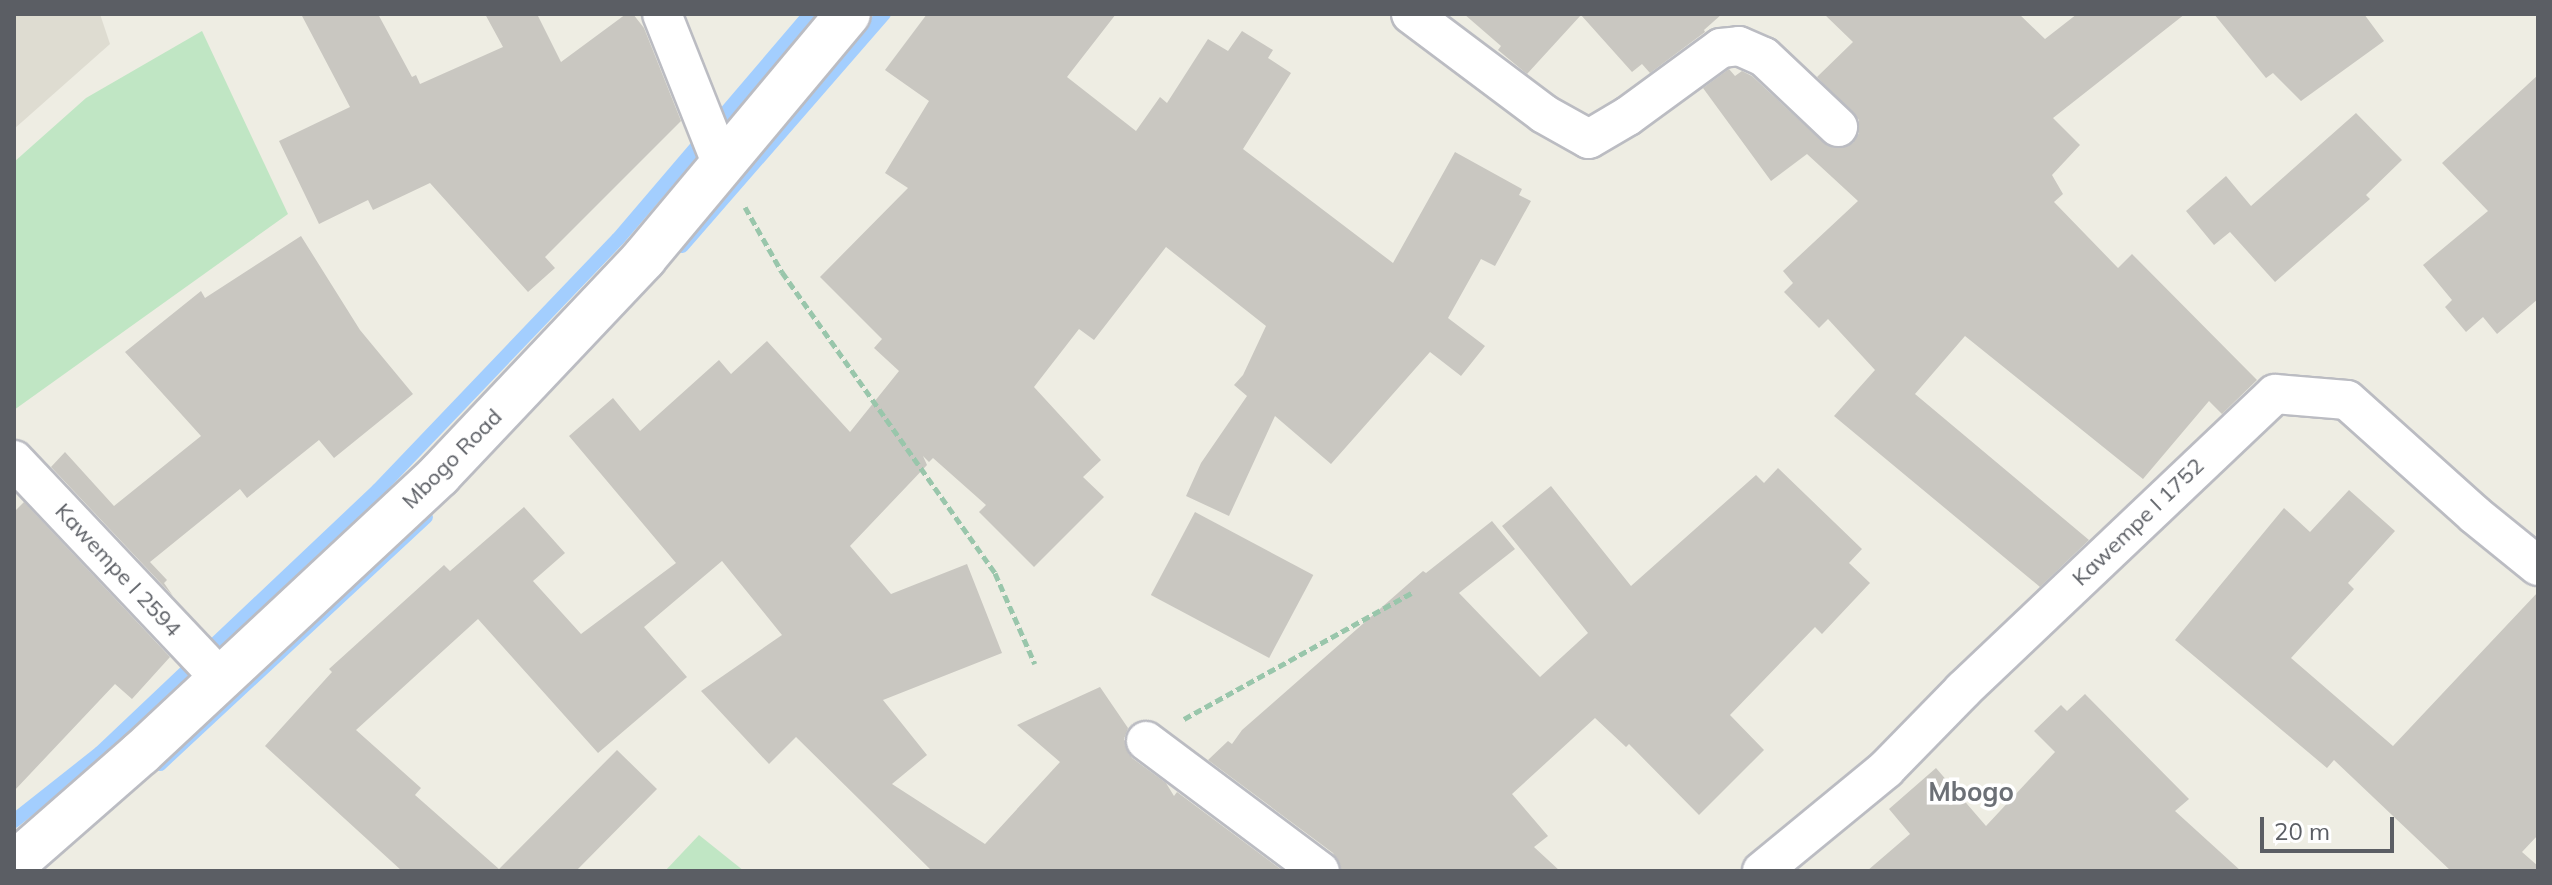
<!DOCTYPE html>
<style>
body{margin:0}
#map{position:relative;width:2552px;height:885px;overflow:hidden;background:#eeede3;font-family:Mulish,sans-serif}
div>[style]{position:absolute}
.education>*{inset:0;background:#dedcd1}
.green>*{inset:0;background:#c0e6c4}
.stream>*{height:14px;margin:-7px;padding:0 7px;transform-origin:7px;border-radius:7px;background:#a3cefe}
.building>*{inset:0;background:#c9c7c1;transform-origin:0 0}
.path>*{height:5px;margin-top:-2.5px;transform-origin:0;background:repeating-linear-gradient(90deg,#99c6ab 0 8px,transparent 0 12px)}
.roads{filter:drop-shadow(2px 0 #bbbcc2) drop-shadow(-2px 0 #bbbcc2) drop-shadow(0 2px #bbbcc2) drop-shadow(0 -2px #bbbcc2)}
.street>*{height:38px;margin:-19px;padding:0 19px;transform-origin:19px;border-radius:19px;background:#fff}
.secondary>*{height:44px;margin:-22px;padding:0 22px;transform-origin:22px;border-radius:22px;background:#fff}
span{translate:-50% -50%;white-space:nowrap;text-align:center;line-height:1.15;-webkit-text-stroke:7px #fff;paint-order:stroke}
.street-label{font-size:22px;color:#5b5e64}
.quarter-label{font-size:26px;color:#6c7076;font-weight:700}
.frame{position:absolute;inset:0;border:16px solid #5b5e64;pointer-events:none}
.scale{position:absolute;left:2260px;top:817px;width:134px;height:36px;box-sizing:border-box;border:4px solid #5b5e64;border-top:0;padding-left:10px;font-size:24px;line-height:28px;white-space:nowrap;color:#5b5e64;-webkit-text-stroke:6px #fff;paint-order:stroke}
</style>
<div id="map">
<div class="education">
<div style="clip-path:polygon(14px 14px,100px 14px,110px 44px,14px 129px)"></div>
</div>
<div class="green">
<div style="clip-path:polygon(202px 31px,288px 214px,14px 410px,14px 162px,86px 98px)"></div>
<div style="clip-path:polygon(699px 835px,744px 871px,665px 871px)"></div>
</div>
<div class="stream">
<div style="left:682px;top:246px;width:308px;rotate:-49deg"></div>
<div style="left:160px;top:764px;width:363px;rotate:-42.9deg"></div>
<div style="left:14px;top:821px;width:110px;rotate:-38.3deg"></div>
<div style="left:100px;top:753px;width:383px;rotate:-43.4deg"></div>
<div style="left:378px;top:490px;width:347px;rotate:-46.3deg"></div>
<div style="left:618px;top:239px;width:296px;rotate:-49.5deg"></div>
</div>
<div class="building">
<div style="clip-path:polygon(301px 14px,378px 14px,412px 77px,416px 75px,420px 84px,503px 47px,485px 14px,537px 14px,561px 62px,626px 14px,633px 14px,644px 28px,681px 121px,545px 257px,555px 268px,528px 292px,430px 183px,373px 210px,368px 200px,319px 224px,279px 141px,350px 107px)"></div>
<div style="clip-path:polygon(927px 14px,1116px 14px,1067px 77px,1136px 131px,1160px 97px,1167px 103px,1208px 39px,1228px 51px,1242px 31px,1273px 50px,1268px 58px,1291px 73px,1243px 149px,1393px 263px,1455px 152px,1522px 189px,1519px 195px,1531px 201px,1495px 266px,1481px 259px,1448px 318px,1485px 346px,1461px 376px,1430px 352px,1331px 464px,1275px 416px,1229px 516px,1186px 496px,1201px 463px,1247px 396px,1234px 385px,1243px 375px,1266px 326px,1166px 247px,1094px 340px,1079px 329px,1034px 387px,1101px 460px,1083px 477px,1104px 497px,1034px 567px,979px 512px,986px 505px,933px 458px,929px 462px,923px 456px,927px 465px,850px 546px,891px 594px,967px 564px,1002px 653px,883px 700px,927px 755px,892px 784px,985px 844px,1060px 762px,1017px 725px,1100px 687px,1128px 728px,1124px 739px,1132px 758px,1166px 783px,1174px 796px,1177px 792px,1283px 871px,932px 871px,796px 737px,769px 764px,701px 691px,782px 635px,722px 561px,644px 627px,687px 677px,598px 753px,478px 619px,356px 730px,421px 788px,415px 795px,499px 869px,617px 750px,657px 789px,576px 871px,402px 871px,265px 746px,332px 672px,329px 669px,444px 565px,450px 571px,524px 507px,565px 553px,533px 581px,581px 634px,676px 563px,569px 436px,613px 398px,640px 431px,719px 360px,731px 374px,767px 341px,850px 432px,899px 371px,874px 348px,882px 339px,820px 277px,908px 188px,885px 173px,929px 101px,885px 70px)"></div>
<div style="clip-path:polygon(1464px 14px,1722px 14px,1704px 30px,1705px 32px,1650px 73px,1642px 64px,1632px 72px,1581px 15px,1527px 74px,1498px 50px,1501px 46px)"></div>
<div style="clip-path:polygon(1824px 14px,2019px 14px,2045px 39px,2077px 14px,2185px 14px,2053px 118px,2080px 145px,2052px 175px,2063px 194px,2054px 202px,2118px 268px,2132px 254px,2257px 380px,2222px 414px,2209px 401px,2143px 479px,1965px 336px,1915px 394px,2089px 540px,2040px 587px,1834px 416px,1875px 370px,1828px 319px,1819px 328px,1784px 292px,1793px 283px,1783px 271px,1858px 201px,1807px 154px,1771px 181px,1703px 88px,1729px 69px,1735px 76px,1742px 71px,1752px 76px,1824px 143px,1834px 148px,1853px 143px,1859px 133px,1859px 120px,1817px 77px,1853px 42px)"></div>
<div style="clip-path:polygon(2214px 14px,2364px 14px,2384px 41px,2301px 101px,2273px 73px,2266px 78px)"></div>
<div style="clip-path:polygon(2538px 75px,2538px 299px,2497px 334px,2483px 317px,2466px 332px,2445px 307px,2452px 300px,2423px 265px,2488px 211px,2442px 163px)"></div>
<div style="clip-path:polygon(2356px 113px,2402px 160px,2366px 195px,2370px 199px,2275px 282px,2230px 232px,2214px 245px,2186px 211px,2226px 176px,2251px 206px)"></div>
<div style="clip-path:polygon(301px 236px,360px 330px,413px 394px,334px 458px,319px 440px,247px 498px,240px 489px,150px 562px,167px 580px,164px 583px,173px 596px,51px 467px,65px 452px,114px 506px,201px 436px,125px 352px,201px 291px,205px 298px)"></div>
<div style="clip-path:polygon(1778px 468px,1862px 549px,1849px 563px,1870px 583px,1822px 634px,1815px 627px,1730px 715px,1764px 750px,1699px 815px,1629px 744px,1626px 747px,1595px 718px,1512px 794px,1548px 836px,1534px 847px,1560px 871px,1342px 871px,1333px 853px,1208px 760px,1228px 741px,1232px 744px,1242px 730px,1423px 571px,1426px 573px,1492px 521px,1515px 549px,1459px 593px,1540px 677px,1588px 633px,1502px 526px,1551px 486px,1631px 586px,1756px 475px,1764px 483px)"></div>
<div style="clip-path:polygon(2349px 490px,2395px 531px,2348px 583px,2354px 589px,2291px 658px,2393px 746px,2538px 592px,2538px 835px,2522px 852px,2538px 866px,2538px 871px,2451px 871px,2334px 760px,2327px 768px,2175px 640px,2284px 508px,2310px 532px)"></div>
<div style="clip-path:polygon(24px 502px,170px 657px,132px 699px,115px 684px,14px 791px,14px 512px)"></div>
<div style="left:1195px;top:512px;width:134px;height:94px;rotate:28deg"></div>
<div style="clip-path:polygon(2085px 694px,2189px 799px,2175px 811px,2241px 871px,1867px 871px,1910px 834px,1889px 809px,1936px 768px,1986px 826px,2055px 752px,2034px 731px,2061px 705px,2067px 711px)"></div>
</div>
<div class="path">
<div style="left:745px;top:207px;width:75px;rotate:60.4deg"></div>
<div style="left:782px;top:272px;width:369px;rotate:54.7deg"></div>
<div style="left:995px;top:573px;width:99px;rotate:66.3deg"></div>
<div style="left:1184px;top:719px;width:260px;rotate:-29deg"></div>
</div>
<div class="roads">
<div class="street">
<div style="left:662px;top:14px;width:162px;rotate:68.3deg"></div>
<div style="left:1411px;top:14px;width:166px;rotate:36.9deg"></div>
<div style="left:1544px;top:114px;width:51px;rotate:29.1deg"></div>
<div style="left:1589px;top:139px;width:45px;rotate:-30.5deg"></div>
<div style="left:1628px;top:116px;width:115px;rotate:-36.2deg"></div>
<div style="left:1721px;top:48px;width:18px;rotate:-6deg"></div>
<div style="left:1739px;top:46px;width:27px;rotate:24deg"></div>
<div style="left:1764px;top:57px;width:102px;rotate:43.4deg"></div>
<div style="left:14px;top:460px;width:301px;rotate:46.6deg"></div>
<div style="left:1146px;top:741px;width:217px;rotate:36.8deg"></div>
<div style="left:1762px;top:871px;width:161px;rotate:-39.4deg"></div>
<div style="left:1886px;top:769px;width:110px;rotate:-45.7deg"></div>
<div style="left:1963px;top:690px;width:430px;rotate:-43.5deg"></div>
<div style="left:2275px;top:394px;width:72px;rotate:4.8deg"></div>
<div style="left:2347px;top:400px;width:172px;rotate:41.9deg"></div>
<div style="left:2475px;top:515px;width:81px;rotate:39deg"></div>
</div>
<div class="secondary">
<div style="left:14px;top:864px;width:169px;rotate:-41.2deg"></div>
<div style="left:141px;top:753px;width:408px;rotate:-43deg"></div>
<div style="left:439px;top:475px;width:299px;rotate:-46.6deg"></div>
<div style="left:644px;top:258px;width:318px;rotate:-50.1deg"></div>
</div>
</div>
<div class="street-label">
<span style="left:452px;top:459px;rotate:-45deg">Mbogo Road</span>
<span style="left:2138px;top:522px;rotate:-44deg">Kawempe I 1752</span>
<span style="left:118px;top:570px;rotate:47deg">Kawempe I 2594</span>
</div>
<div class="quarter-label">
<span style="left:1971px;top:792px">Mbogo</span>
</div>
<div class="frame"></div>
<div class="scale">20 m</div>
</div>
